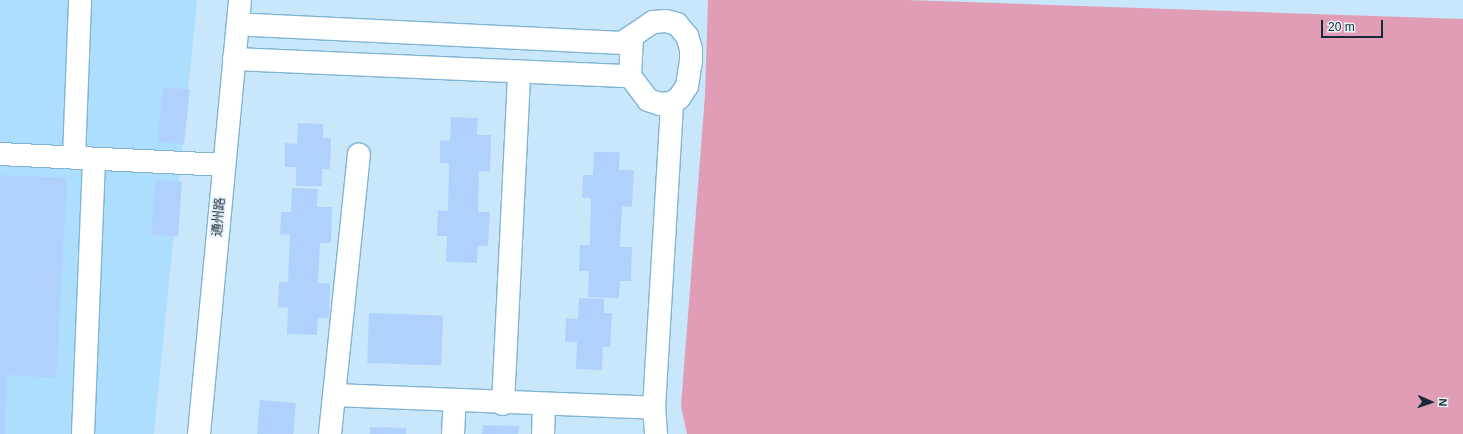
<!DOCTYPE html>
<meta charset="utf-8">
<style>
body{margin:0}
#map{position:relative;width:1463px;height:434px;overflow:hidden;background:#c8e7fb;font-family:Helvetica,"Noto Sans SC",sans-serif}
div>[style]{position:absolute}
.built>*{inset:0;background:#aedefd}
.green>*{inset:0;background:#e29db6}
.building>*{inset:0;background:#b0d1fd;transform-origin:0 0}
.roads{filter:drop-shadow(1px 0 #81b4d4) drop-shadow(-1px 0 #81b4d4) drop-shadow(0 1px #81b4d4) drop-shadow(0 -1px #81b4d4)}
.minor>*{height:22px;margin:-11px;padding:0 11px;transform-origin:11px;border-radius:11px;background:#fff}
span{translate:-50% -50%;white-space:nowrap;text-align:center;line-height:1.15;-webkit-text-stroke:4px #e7f1f8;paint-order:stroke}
.street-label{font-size:13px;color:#152a37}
.north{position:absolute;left:1411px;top:382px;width:40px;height:40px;-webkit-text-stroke:3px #e7f1f8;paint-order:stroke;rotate:92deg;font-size:11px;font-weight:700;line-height:16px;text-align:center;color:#152a37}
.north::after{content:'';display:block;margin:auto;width:14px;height:18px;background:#152a37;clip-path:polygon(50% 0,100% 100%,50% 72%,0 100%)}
.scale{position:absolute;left:1321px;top:20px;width:62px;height:18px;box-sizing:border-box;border:2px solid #152a37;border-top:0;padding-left:5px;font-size:12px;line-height:14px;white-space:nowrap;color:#152a37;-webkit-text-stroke:3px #e7f1f8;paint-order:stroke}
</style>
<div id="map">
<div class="built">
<div style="clip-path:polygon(0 0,197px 0,154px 434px,0 434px)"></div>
</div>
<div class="green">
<div style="clip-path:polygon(708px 0,906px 0,1463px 19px,1463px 434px,687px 434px,681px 406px,705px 95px)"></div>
</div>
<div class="building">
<div style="left:163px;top:87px;width:27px;height:55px;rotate:6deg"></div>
<div style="clip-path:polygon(451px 117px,478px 118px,477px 135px,491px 135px,490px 172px,479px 171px,478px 212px,490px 212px,488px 246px,478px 246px,477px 263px,446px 262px,447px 236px,437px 236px,438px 210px,448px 211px,449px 163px,440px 163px,440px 140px,450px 141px)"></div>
<div style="clip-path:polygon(298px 123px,323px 124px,323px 138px,331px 138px,330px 169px,322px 169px,322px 186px,296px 186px,296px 167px,285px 167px,285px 143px,297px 144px)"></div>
<div style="clip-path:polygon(594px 152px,620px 152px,619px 170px,634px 170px,632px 207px,622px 206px,620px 247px,632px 247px,631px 281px,620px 281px,619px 298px,588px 297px,589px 271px,579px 271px,580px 245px,590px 245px,591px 198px,582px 198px,583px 175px,593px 175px)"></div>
<div style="clip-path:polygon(0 175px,67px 178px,56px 378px,7px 375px,5px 434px,0 434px)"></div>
<div style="left:155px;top:180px;width:27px;height:55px;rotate:4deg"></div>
<div style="clip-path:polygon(292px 188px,318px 189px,317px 207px,332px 207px,331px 243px,320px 243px,318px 283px,330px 284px,329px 318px,318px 318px,317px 335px,287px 334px,288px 308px,278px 307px,279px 282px,288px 282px,290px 235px,280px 234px,281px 212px,291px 212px)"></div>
<div style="clip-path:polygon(579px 298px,604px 299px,604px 313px,612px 313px,610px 347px,603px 347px,602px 370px,576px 369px,577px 342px,565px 342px,566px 318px,578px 319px)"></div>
<div style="left:369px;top:313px;width:74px;height:50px;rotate:2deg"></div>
<div style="left:260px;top:400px;width:36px;height:34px;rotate:5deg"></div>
<div style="clip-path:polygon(483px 425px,519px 426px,518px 434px,482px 434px)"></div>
<div style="clip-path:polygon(370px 427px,406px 428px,406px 434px,370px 434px)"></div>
</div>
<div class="roads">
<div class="minor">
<div style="left:234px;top:59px;width:396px;rotate:2.5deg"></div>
<div style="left:630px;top:76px;width:30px;rotate:53deg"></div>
<div style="left:648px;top:100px;width:13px;rotate:18deg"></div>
<div style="left:660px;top:104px;width:12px;rotate:-5deg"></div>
<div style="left:672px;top:103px;width:9px;rotate:-36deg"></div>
<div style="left:679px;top:98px;width:14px;rotate:-56deg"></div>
<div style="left:687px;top:86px;width:24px;rotate:-81deg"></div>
<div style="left:691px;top:62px;width:13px;rotate:-90deg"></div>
<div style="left:691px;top:49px;width:14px;rotate:-107deg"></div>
<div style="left:687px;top:36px;width:16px;rotate:-130deg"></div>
<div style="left:677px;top:24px;width:11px;rotate:-165deg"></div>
<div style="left:666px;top:21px;width:13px;rotate:176deg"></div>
<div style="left:653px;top:22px;width:37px;rotate:146deg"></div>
<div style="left:622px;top:43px;width:384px;rotate:-177.2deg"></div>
<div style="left:630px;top:76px;width:38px;rotate:-87deg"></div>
<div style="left:0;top:154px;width:224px;rotate:2.8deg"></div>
<div style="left:74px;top:158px;width:158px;rotate:-87.8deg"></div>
<div style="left:334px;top:395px;width:320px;rotate:2.3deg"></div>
<div style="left:503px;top:404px;width:333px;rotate:-87.2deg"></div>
<div style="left:83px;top:434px;width:275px;rotate:-87.7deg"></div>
<div style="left:199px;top:434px;width:436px;rotate:-84.6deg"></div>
<div style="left:330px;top:434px;width:281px;rotate:-84.1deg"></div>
<div style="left:453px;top:434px;width:33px;rotate:-87deg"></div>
<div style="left:543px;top:434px;width:29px;rotate:-88deg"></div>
<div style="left:656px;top:434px;width:26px;rotate:-94deg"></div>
<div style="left:654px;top:408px;width:306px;rotate:-86.6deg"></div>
</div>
</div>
<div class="street-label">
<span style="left:219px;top:217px;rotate:-85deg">通州路</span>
</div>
<div class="north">N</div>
<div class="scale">20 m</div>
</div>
